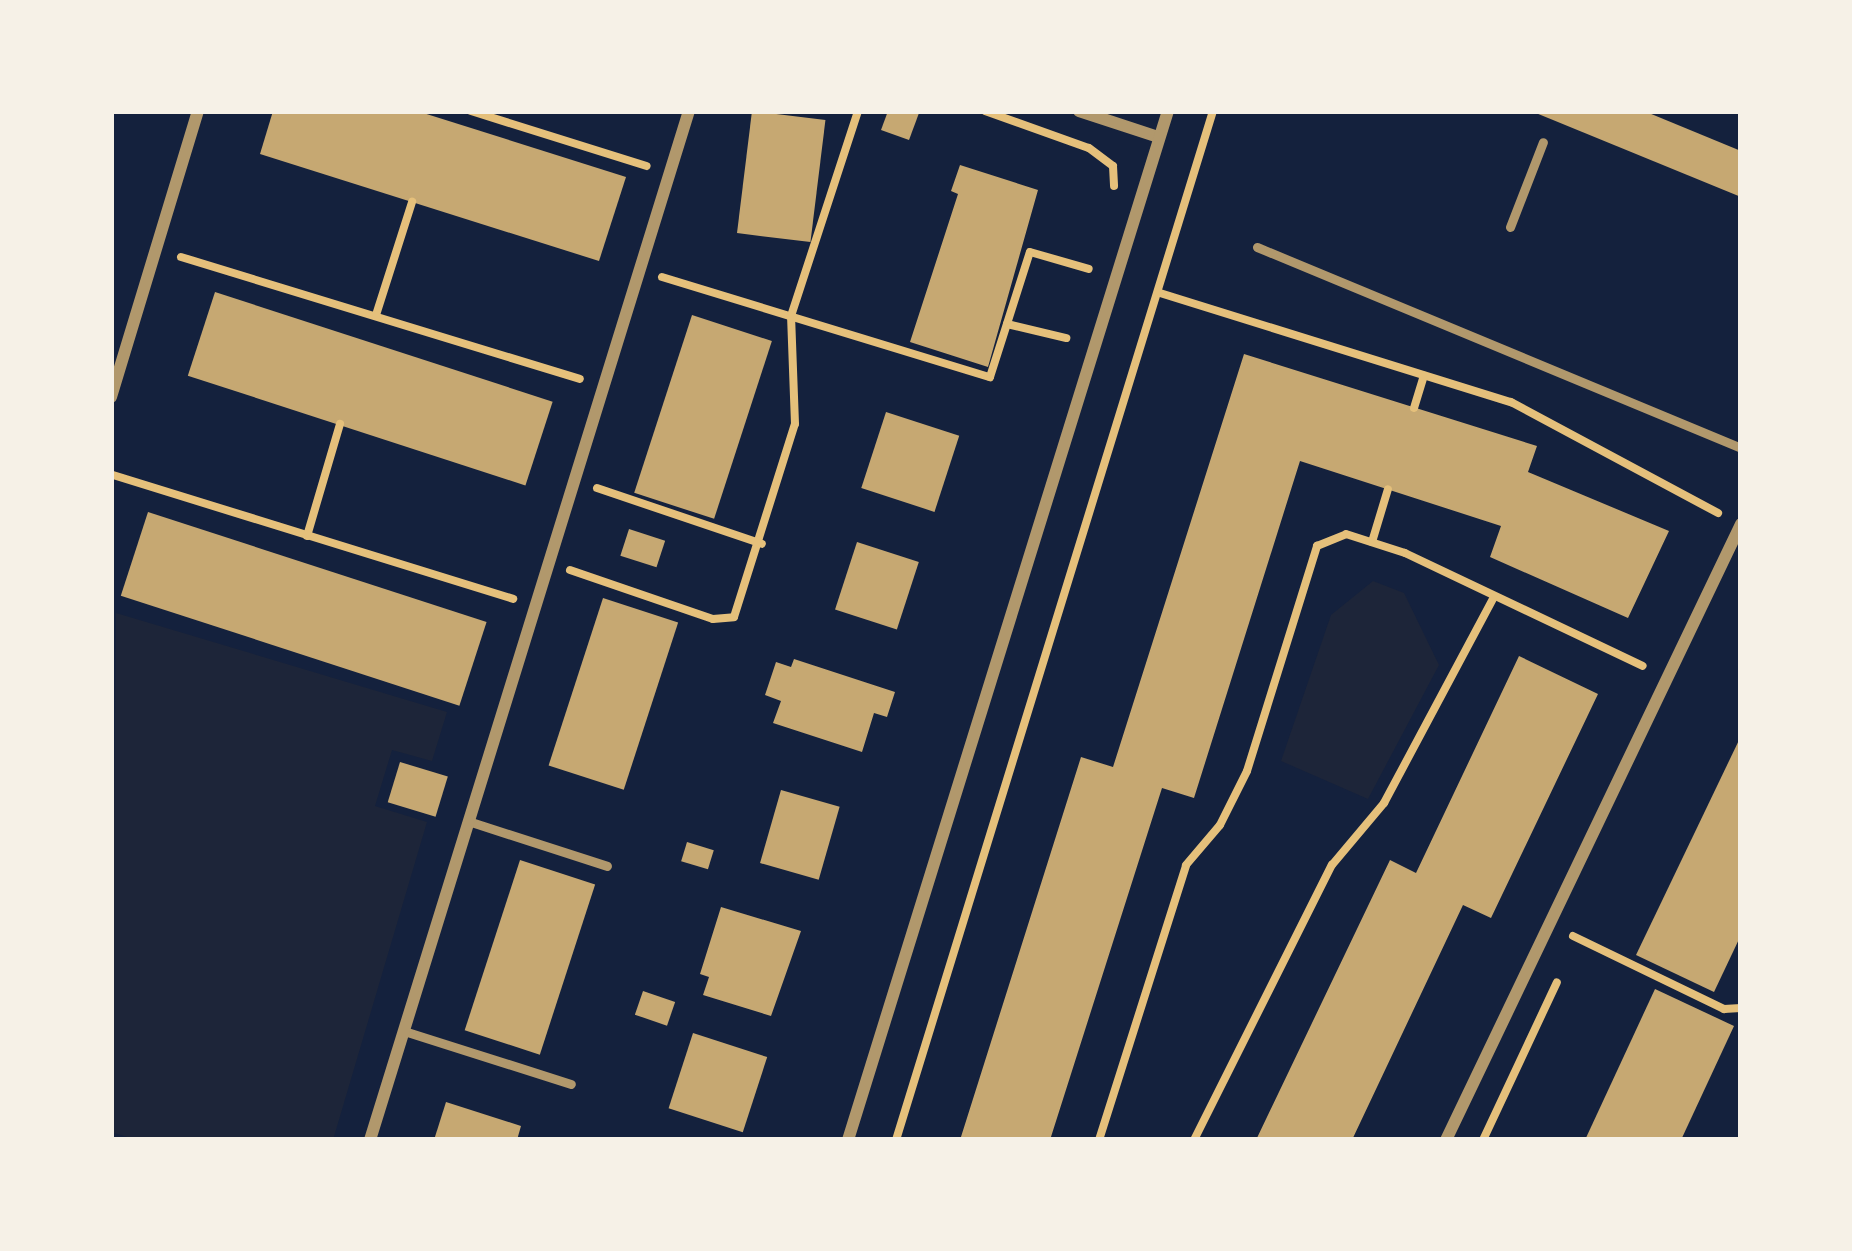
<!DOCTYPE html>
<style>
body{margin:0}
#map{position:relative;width:1852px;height:1251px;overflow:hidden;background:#14213d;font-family:"PT Sans Narrow",sans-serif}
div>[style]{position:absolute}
.green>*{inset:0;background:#1d2539}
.building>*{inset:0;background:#c6a872;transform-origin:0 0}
.path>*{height:8px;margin:-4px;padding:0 4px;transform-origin:4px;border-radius:4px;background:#e5c07b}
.service>*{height:9px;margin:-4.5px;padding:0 4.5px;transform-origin:4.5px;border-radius:4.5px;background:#b1986c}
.minor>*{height:12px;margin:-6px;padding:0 6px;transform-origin:6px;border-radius:6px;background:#b1986c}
span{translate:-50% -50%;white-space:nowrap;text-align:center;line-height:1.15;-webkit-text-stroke:9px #f6f1e7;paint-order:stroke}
.frame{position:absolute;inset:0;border:114px solid #f6f1e7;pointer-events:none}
</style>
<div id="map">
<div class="green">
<div style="clip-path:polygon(1373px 581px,1404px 593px,1439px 665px,1368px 799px,1281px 761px,1331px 615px)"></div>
<div style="clip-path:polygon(116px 613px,447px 712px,432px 761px,392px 750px,375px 806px,427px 822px,333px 1140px,137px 1140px,111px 1132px)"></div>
</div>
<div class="building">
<div style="clip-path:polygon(273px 111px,417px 111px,626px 177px,599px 261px,260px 154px)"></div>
<div style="left:752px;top:111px;width:74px;height:123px;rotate:7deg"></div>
<div style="clip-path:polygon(888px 111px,919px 113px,909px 140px,881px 130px)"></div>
<div style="clip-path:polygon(1531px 111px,1644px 111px,1741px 151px,1741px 197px)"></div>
<div style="clip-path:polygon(960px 165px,1038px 190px,988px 367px,910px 342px,958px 194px,951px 191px)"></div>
<div style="left:215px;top:292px;width:355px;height:88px;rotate:18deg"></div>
<div style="left:692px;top:315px;width:84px;height:187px;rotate:18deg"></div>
<div style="clip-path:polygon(1244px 354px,1537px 446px,1528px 472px,1669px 531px,1628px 618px,1490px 557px,1501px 526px,1300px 461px,1194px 798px,1162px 788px,1050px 1140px,960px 1140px,1081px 757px,1113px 767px)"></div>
<div style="left:886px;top:412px;width:77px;height:80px;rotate:18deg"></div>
<div style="left:148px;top:512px;width:356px;height:88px;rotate:18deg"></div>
<div style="left:629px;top:529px;width:38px;height:28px;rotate:18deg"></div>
<div style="left:857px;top:542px;width:65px;height:71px;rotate:18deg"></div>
<div style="left:603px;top:598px;width:79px;height:176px;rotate:18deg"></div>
<div style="clip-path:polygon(1519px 656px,1598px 694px,1491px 918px,1463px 905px,1352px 1140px,1256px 1140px,1390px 860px,1416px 873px)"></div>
<div style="clip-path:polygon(794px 659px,895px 692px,887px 717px,874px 713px,862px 752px,773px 723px,781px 701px,765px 695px,776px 662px,791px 667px)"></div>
<div style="clip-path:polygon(1741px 736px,1741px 935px,1714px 992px,1636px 955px)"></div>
<div style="left:400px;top:762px;width:50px;height:42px;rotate:17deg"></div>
<div style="left:781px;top:790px;width:61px;height:76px;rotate:16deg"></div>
<div style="left:687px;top:842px;width:28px;height:20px;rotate:17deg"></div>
<div style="left:520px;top:860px;width:79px;height:179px;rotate:18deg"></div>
<div style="clip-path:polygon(721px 907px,801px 931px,771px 1016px,703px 995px,709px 977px,700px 974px)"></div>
<div style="clip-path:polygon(1655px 989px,1734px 1026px,1681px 1140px,1585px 1140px)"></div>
<div style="left:643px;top:991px;width:34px;height:25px;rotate:19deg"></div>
<div style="left:693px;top:1033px;width:78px;height:79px;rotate:18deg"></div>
<div style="clip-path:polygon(446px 1102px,521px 1126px,517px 1140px,434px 1140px)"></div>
</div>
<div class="path">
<div style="left:471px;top:111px;width:184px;rotate:17.4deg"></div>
<div style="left:985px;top:111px;width:110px;rotate:19.6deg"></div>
<div style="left:1089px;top:148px;width:30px;rotate:37deg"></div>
<div style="left:1113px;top:166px;width:20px;rotate:87deg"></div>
<div style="left:181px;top:257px;width:417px;rotate:17deg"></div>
<div style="left:662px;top:277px;width:343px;rotate:17deg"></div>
<div style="left:990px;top:377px;width:131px;rotate:-72.3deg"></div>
<div style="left:1030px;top:252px;width:61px;rotate:16.1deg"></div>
<div style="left:1160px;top:293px;width:368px;rotate:17.3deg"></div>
<div style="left:1511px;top:402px;width:235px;rotate:28.2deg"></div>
<div style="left:376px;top:315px;width:119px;rotate:-72.3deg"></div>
<div style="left:1007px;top:324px;width:61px;rotate:13.3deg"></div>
<div style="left:1414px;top:408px;width:34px;rotate:-73deg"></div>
<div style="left:113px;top:475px;width:419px;rotate:17.2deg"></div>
<div style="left:597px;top:488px;width:174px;rotate:18.7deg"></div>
<div style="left:307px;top:536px;width:117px;rotate:-73.6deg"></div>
<div style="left:1372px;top:542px;width:55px;rotate:-73.2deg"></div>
<div style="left:570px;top:570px;width:151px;rotate:18.9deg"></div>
<div style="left:713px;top:619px;width:21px;rotate:-5deg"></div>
<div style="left:734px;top:617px;width:202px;rotate:-72.5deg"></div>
<div style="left:795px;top:424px;width:108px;rotate:-92.1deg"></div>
<div style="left:791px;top:316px;width:216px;rotate:-71.9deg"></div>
<div style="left:1573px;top:936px;width:168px;rotate:25.8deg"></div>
<div style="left:1724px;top:1009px;width:17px;rotate:-3deg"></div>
<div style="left:896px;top:1140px;width:1077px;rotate:-72.88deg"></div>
<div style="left:1099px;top:1140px;width:288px;rotate:-72.4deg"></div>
<div style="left:1186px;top:865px;width:52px;rotate:-49.6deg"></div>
<div style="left:1220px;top:825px;width:60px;rotate:-63.4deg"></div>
<div style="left:1247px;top:771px;width:236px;rotate:-72.7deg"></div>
<div style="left:1317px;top:546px;width:31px;rotate:-22deg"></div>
<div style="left:1346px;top:534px;width:62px;rotate:17.9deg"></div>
<div style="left:1405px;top:553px;width:263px;rotate:25.4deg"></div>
<div style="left:1194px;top:1140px;width:308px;rotate:-63.4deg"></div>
<div style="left:1332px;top:865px;width:81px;rotate:-50deg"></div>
<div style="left:1384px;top:803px;width:231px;rotate:-61.9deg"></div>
<div style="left:1483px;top:1140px;width:174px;rotate:-64.9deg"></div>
</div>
<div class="service">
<div style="left:1510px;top:227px;width:91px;rotate:-68.8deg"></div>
<div style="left:1257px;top:247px;width:524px;rotate:22.55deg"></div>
<div style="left:468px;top:821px;width:146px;rotate:17.9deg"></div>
<div style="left:404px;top:1031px;width:175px;rotate:17.6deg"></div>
</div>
<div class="minor">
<div style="left:1079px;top:111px;width:83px;rotate:18.2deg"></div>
<div style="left:111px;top:397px;width:299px;rotate:-73.1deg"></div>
<div style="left:370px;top:1140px;width:1077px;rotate:-72.78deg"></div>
<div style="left:848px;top:1140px;width:1078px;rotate:-72.73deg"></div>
<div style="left:1446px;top:1140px;width:683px;rotate:-64.41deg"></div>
</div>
<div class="frame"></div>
</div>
